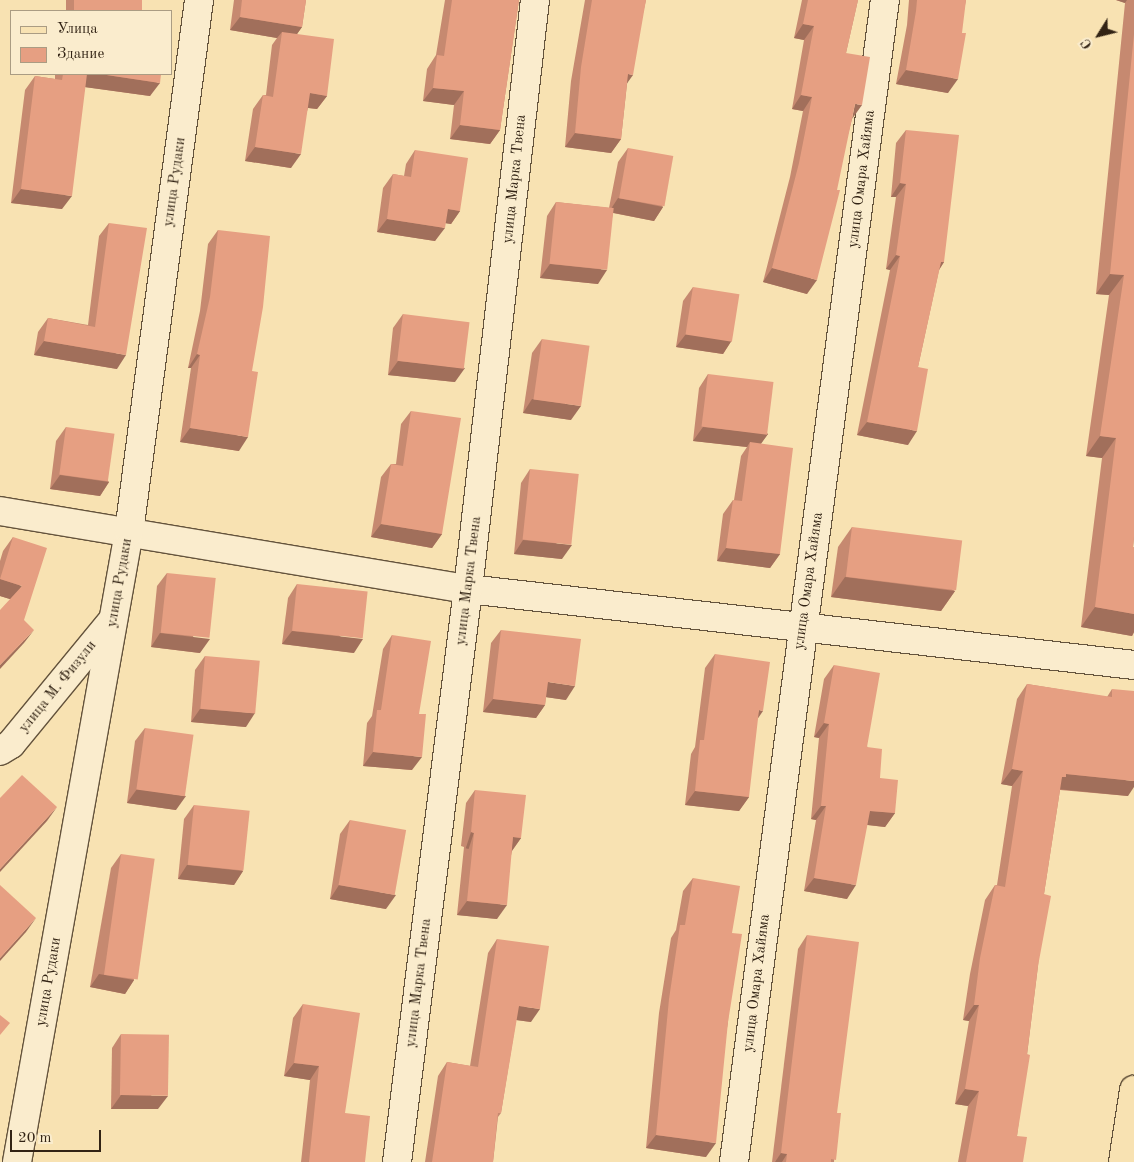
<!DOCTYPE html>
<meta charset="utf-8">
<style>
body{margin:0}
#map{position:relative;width:1134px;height:1162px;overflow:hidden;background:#f8e2b2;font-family:"Old Standard TT",serif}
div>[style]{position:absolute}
.roads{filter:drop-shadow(1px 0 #64533c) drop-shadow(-1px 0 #64533c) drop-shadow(0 1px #64533c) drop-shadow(0 -1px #64533c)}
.minor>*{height:28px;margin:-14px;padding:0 14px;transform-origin:14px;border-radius:14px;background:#faeccd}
.major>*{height:28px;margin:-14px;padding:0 14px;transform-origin:14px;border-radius:14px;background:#f8e2b2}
.wall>*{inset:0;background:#c68970;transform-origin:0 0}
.shaded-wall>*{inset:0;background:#a16f5b;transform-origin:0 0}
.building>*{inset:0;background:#e69f82;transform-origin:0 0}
span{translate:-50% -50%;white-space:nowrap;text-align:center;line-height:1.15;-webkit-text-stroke:4.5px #faeccd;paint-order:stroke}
.street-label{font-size:15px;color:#322314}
.legend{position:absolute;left:10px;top:10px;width:162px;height:65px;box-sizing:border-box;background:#faeccd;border:1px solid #aa9c83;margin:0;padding:6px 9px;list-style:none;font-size:15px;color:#322314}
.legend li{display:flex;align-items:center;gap:10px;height:25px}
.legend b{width:25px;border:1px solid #aa9c83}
.north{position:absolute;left:1074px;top:10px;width:50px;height:50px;-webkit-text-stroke:4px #faeccd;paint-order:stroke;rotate:234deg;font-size:14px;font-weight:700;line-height:20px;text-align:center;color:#322314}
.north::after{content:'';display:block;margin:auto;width:18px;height:22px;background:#322314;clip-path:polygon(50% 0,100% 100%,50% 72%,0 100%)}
.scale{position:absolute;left:10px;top:1130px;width:91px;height:22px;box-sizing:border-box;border:2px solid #322314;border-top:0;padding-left:6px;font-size:15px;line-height:18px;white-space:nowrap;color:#322314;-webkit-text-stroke:4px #faeccd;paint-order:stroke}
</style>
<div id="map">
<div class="roads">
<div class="minor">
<div style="left:0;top:511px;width:474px;rotate:9.5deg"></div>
<div style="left:468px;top:589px;width:670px;rotate:6.51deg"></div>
<div style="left:0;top:751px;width:13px;rotate:-32deg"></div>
<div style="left:11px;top:744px;width:159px;rotate:-50.6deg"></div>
<div style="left:17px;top:1162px;width:640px;rotate:-79.92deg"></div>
<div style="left:129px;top:532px;width:537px;rotate:-82.5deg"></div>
<div style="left:397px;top:1162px;width:577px;rotate:-82.94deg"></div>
<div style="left:468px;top:589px;width:593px;rotate:-83.51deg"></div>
<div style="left:734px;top:1162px;width:1172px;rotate:-82.6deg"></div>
</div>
<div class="major">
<div style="left:1123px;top:1162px;width:73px;rotate:-81.3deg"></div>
</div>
</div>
<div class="wall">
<div style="left:66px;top:0;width:76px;height:11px"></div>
<div style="clip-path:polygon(234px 0,306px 0,302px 27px,297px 34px,327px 96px,317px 109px,308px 108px,291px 168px,245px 161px,253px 109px,263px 95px,266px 95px,272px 45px,277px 38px,230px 30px)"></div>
<div style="clip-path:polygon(445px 0,519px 0,500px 130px,490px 144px,450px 139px,454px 105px,423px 101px,427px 69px,436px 55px)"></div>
<div style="clip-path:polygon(585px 0,646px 0,627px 84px,621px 139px,611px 153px,565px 147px,571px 81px)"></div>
<div style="clip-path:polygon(802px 0,858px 0,846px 53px,852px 119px,807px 294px,763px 282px,790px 177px,803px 111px,792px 109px,804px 40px,794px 38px)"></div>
<div style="clip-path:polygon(909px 0,966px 0,948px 93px,896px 84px,907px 25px)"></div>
<div style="clip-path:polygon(1116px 0,1134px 0,1134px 537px,1133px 547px,1134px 547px,1134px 632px,1132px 636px,1081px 627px,1102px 458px,1086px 456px,1109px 295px,1096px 294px,1125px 3px)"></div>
<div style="clip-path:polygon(55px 74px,161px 74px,150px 96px,85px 87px,62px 209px,11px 203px,25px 90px,35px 76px,55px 79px)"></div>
<div style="clip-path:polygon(906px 130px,944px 262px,939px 270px,918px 367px,908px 445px,857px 435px,890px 270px,886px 269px,896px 197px,891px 197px,896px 143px)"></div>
<div style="clip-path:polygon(628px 148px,663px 207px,654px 221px,613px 213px,598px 284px,540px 278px,547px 216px,556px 202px,609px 208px,618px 162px)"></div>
<div style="clip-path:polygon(415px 150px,460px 211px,451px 224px,445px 223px,435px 241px,377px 232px,383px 188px,393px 174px,404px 176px,406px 164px)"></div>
<div style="clip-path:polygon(109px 223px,117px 369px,34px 355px,38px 332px,48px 318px,88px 325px,99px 236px)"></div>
<div style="clip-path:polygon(218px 230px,239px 451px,180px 442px,191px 368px,188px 368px,200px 311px,208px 244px)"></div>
<div style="clip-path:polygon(693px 287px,732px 340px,723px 354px,676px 347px,683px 301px)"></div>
<div style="clip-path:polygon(403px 314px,455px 382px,388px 375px,393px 328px)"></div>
<div style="clip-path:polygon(542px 339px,571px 420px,523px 413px,532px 353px)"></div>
<div style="clip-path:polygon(708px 374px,768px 434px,761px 443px,780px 554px,770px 568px,717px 561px,723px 514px,733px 500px,734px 500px,741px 456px,747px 447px,693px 441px,699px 388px)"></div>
<div style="clip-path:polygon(411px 411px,442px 534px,432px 548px,371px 537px,381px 477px,391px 464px,396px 464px,401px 424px)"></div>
<div style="clip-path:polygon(66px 427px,109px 482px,100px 496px,50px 489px,56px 441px)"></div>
<div style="clip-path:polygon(530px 469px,562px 559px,514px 554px,521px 483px)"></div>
<div style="clip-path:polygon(852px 527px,955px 591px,941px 611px,831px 597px,838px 547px)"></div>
<div style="clip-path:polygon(13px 537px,24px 620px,24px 643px,10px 599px,0 596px,0 561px,3px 551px)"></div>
<div style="clip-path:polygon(167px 573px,200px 653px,151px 647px,157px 586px)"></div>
<div style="clip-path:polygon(297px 584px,354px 653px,282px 644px,288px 598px)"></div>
<div style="clip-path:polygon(501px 630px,566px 700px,546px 697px,545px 705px,536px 718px,483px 712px,491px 643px)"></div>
<div style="clip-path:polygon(392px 635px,419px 714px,412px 770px,363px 766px,367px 723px,372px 716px,383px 649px)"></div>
<div style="clip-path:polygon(715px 654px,749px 797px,739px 811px,685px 805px,691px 754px,695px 747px,705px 668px)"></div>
<div style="clip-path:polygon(205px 656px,246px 727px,191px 722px,195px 670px)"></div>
<div style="clip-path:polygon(834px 665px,880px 778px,895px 813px,885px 827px,867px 825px,847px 899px,804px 891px,816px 820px,811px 819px,819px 738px,814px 737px,824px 679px)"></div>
<div style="clip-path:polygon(1027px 684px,1107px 697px,1112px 689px,1128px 796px,1060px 790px,1044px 894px,1038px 966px,1017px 1136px,1023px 1162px,958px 1162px,968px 1106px,955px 1104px,969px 1021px,963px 1020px,970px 974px,985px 900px,995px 885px,997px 885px,1012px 786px,1001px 784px,1017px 699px)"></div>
<div style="clip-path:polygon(145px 728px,176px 810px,127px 803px,135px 741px)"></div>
<div style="clip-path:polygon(475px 790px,521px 838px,512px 851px,497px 919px,457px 915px,464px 847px,461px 846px,466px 803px)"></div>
<div style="clip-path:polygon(194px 805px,243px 871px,234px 885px,178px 879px,184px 819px)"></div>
<div style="clip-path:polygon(350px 820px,386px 909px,330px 899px,340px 834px)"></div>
<div style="clip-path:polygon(121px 854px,134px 980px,125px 994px,90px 987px,111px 868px)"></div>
<div style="clip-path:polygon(693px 878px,732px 933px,728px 1022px,706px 1157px,646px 1148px,659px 1013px,671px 938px,676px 930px,683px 891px)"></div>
<div style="clip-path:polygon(807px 935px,837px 1113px,834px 1162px,772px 1162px,798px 949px)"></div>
<div style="clip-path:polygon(497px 939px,531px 1022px,516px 1020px,501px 1113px,498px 1117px,493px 1162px,425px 1162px,438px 1076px,447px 1062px,470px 1066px,488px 953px)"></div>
<div style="clip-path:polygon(303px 1004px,345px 1113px,365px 1162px,301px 1162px,310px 1080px,284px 1076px,293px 1018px)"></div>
<div style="clip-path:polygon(121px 1034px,158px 1109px,111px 1109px,112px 1048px)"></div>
</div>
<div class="shaded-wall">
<div style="clip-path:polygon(1116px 0,1127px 0,1125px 3px)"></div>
<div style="clip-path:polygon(240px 17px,302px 27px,292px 41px,282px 32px,277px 38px,230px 30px)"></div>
<div style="clip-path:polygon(803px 24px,814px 26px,804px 40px,794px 38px)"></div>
<div style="clip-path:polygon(906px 70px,958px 79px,948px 93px,896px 84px)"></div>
<div style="clip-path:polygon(85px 74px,100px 74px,160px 83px,150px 96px,77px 86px)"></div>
<div style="clip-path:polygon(628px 74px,633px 75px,623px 89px)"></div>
<div style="clip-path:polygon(433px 88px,464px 91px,454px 105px,423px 101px)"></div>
<div style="clip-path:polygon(310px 93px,327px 96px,317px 109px,301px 107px)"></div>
<div style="clip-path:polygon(801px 95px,812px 97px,803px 111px,792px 109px)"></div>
<div style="clip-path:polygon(855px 104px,862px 105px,852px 119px)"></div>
<div style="clip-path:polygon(460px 125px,500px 130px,490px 144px,450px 139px)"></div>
<div style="clip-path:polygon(575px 133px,621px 139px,611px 153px,565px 147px)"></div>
<div style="clip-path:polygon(255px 147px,301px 154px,291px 168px,245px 161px)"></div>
<div style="clip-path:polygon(900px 183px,906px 184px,896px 197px,891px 197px)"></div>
<div style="clip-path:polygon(21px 189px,72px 196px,62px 209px,11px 203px)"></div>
<div style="clip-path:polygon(618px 198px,663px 207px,654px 221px,609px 212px)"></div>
<div style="clip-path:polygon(448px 209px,460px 211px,451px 224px,438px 222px)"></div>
<div style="clip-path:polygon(387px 219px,445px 228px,435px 241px,377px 232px)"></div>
<div style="clip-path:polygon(896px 255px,900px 256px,890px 270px,886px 269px)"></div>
<div style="clip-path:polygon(941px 262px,944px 262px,935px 276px)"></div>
<div style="clip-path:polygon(550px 264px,607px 270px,598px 284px,540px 278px)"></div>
<div style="clip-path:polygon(772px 268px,817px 280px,807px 294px,763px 282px)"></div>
<div style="clip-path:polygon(1110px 274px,1124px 275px,1109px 295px,1096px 294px)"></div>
<div style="clip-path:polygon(686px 334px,732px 340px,723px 354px,676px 347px)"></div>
<div style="clip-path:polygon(44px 341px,126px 355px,117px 369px,34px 355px)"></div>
<div style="clip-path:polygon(197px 354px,200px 355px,191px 368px,188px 368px)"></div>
<div style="clip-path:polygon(398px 361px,465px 368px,455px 382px,388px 375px)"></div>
<div style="clip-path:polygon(532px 399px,581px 406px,571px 420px,523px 413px)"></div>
<div style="clip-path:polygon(867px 422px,917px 431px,908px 445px,857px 435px)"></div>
<div style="clip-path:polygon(703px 427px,768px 434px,758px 448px,750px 442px,747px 447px,693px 441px)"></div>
<div style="clip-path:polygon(190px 428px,248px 437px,239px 451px,180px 442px)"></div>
<div style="clip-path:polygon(1100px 436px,1116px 438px,1102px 458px,1086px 456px)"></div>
<div style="clip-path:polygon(60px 475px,109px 482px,100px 496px,50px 489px)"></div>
<div style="clip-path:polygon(381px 524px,442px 534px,432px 548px,371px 537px)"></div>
<div style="clip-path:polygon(523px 540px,572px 545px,562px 559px,514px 554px)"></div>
<div style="clip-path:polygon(726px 548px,780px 554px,770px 568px,717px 561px)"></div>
<div style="clip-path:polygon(845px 577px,955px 591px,941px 611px,831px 597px)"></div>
<div style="clip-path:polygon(0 579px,22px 586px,13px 600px,0 596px)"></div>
<div style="clip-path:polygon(1095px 607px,1134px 614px,1134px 632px,1132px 636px,1081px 627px)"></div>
<div style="clip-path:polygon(34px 630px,24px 643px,0 669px,0 665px)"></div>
<div style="clip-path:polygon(292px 631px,363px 639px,354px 653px,282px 644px)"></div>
<div style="clip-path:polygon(160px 633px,210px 639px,200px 653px,151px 647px)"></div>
<div style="clip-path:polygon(548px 682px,575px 686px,566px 700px,538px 696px)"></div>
<div style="clip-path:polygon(493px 699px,545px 705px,536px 718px,483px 712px)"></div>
<div style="clip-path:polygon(200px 709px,255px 713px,246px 727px,191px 722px)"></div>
<div style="clip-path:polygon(759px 710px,763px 711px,754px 724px)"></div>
<div style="clip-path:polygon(824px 723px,829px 724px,819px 738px,814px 737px)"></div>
<div style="clip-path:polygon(373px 752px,422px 757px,412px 770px,363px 766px)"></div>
<div style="clip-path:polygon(1012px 769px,1023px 771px,1012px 786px,1001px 784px)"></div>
<div style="clip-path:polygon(1066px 774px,1134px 781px,1134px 787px,1128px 796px,1057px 789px,1062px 777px)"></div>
<div style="clip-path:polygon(137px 789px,186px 796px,176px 810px,127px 803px)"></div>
<div style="clip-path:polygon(695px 791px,749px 797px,739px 811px,685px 805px)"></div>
<div style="clip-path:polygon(821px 806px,826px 806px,816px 820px,811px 819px)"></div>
<div style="clip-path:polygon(57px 807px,47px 821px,0 872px,0 869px)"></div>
<div style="clip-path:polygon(870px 811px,895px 813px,885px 827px,860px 824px)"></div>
<div style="left:471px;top:832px;width:3px;height:17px;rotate:18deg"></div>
<div style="clip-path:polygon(513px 837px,521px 838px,511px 852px)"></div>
<div style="clip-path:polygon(187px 865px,243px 871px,234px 885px,178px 879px)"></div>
<div style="clip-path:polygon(814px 878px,856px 885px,847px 899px,804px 891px)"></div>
<div style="clip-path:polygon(339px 885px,396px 895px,386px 909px,330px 899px)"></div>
<div style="clip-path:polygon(467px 901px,507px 905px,497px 919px,457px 915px)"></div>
<div style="clip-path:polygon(36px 918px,26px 932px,0 961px,0 958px)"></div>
<div style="clip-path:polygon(99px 974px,134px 980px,125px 994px,90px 987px)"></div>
<div style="clip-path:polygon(974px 1005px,979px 1005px,969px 1021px,963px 1020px)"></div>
<div style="clip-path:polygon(519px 1006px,540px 1009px,531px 1022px,509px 1019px)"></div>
<div style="clip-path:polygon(294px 1063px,319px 1066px,310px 1080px,284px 1076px)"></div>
<div style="clip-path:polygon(965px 1089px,979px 1091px,968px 1106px,955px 1104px)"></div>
<div style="clip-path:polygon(121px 1095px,168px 1096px,158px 1109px,111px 1109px)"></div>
<div style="clip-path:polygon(656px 1135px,716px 1143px,706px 1157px,646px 1148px)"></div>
<div style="clip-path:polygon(781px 1153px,787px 1154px,782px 1162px,775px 1162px)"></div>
</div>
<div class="building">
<div style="left:74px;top:0;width:68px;height:11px"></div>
<div style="clip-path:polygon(242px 0,306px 0,302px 27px,240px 17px)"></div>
<div style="clip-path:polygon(452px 0,519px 0,500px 130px,460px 125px,464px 91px,433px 88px,437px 55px,444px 56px)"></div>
<div style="clip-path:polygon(592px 0,646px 0,633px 75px,628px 74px,621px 139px,575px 133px,581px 67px)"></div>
<div style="clip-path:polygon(808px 0,858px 0,846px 53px,870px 57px,862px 105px,855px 104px,837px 190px,840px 190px,817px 280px,772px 268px,799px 163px,812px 97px,801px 95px,814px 26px,803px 24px)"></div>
<div style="clip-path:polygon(917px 0,966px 0,962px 33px,966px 33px,958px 79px,906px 70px,916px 11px)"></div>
<div style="clip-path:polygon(282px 32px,334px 39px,327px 96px,310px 93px,301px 154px,255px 147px,263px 95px,273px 97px)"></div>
<div style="clip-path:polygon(1134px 34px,1134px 537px,1133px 547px,1134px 547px,1134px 614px,1095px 607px,1116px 438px,1100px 436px,1124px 275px,1110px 274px)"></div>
<div style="clip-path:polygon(63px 74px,87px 74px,72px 196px,21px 189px,35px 76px,62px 80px)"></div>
<div style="clip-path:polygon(100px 74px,161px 74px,160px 83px)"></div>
<div style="clip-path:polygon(906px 130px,959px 135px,944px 262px,941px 262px,918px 367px,928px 369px,917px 431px,867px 422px,900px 256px,896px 255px,906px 184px,900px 183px)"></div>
<div style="left:628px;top:148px;width:46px;height:51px;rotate:10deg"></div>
<div style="clip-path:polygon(415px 150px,468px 158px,460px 211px,448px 209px,445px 228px,387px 219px,393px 174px,411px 177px)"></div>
<div style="left:556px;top:202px;width:58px;height:62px;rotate:6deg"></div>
<div style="clip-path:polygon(109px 223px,147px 228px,126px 355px,44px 341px,48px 318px,95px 327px)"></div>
<div style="clip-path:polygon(218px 230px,270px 236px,263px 307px,252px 371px,258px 372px,248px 437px,190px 428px,200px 355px,197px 354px,210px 297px)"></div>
<div style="left:693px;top:287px;width:47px;height:48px;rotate:9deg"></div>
<div style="left:403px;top:314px;width:67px;height:47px;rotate:7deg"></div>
<div style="left:542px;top:339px;width:48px;height:61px;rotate:8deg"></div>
<div style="left:708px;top:374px;width:66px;height:53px;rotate:7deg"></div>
<div style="clip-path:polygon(411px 411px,461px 418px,442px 534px,381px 524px,391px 464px,403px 466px)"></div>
<div style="left:66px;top:427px;width:49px;height:48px;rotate:8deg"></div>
<div style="clip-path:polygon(750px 442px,793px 448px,780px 554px,726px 548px,733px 500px,742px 501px)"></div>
<div style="left:530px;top:469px;width:49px;height:71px;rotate:6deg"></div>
<div style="left:852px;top:527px;width:111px;height:50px;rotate:7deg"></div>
<div style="clip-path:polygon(13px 537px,47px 548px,24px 620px,34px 630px,0 665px,0 610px,22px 586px,0 579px)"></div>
<div style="left:167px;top:573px;width:49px;height:60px;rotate:6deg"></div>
<div style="left:297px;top:584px;width:71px;height:47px;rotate:6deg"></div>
<div style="clip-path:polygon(501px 630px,581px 639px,575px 686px,548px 682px,545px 705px,493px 699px)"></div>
<div style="clip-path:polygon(392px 635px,431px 641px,419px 714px,426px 714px,422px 757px,373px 752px,377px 710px,381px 710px)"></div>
<div style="clip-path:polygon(715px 654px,770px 662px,763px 711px,759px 710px,749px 797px,695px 791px,700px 740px,704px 740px)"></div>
<div style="left:205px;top:656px;width:55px;height:53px;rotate:5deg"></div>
<div style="clip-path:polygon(834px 665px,880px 673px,867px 747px,882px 749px,880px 778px,898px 780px,895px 813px,870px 811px,856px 885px,814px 878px,826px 806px,821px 806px,829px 724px,824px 723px)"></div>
<div style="clip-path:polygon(1027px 684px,1112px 697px,1112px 689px,1134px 691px,1134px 781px,1066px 774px,1066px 777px,1062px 777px,1044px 894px,1051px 896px,1038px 966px,1027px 1054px,1030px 1055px,1017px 1136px,1027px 1137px,1023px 1162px,966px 1162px,979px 1091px,965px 1089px,979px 1005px,974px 1005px,980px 958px,995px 885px,1005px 887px,1023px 771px,1012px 769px)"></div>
<div style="left:145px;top:728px;width:49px;height:62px;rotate:8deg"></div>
<div style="clip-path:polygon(22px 775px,57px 807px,0 869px,0 798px)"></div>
<div style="clip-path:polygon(475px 790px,526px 795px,521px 838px,513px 837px,507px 905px,467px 901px,474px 833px,471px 832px)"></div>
<div style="left:194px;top:805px;width:56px;height:60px;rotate:6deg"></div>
<div style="left:350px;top:820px;width:57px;height:66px;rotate:10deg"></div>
<div style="left:121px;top:854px;width:34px;height:122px;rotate:8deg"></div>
<div style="clip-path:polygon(693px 878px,740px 886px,732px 933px,742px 934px,728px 1022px,716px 1143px,656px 1135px,669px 999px,680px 925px,685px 925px)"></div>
<div style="clip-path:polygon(0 885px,36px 918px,0 958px)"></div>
<div style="clip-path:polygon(807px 935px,859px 942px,837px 1113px,841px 1113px,836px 1160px,831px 1159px,831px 1162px,786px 1162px,787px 1154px,781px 1153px)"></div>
<div style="clip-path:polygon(497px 939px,549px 946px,540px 1009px,519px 1006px,501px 1113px,498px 1113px,493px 1162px,432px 1162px,447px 1062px,478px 1067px)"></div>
<div style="clip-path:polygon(303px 1004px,360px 1013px,345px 1113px,370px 1116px,365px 1162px,309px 1162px,319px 1066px,294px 1063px)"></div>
<div style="clip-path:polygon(0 1015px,10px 1023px,0 1035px)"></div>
<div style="left:121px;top:1034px;width:48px;height:61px;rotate:1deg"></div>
</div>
<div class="street-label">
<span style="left:515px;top:179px;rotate:-84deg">улица Марка Твена</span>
<span style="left:862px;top:179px;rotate:-83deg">улица Омара Хайяма</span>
<span style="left:175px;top:182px;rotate:-82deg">улица Рудаки</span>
<span style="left:469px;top:581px;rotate:-83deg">улица Марка Твена</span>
<span style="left:809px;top:581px;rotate:-82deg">улица Омара Хайяма</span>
<span style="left:120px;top:583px;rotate:-80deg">улица Рудаки</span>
<span style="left:58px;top:687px;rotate:-51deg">улица М. Физули</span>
<span style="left:49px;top:982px;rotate:-80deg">улица Рудаки</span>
<span style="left:419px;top:983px;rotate:-83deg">улица Марка Твена</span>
<span style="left:757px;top:983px;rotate:-83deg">улица Омара Хайяма</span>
</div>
<ul class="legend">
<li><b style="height:6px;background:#f8e2b2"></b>Улица</li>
<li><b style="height:14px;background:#e69f82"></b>Здание</li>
</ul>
<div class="north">С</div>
<div class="scale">20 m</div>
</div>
